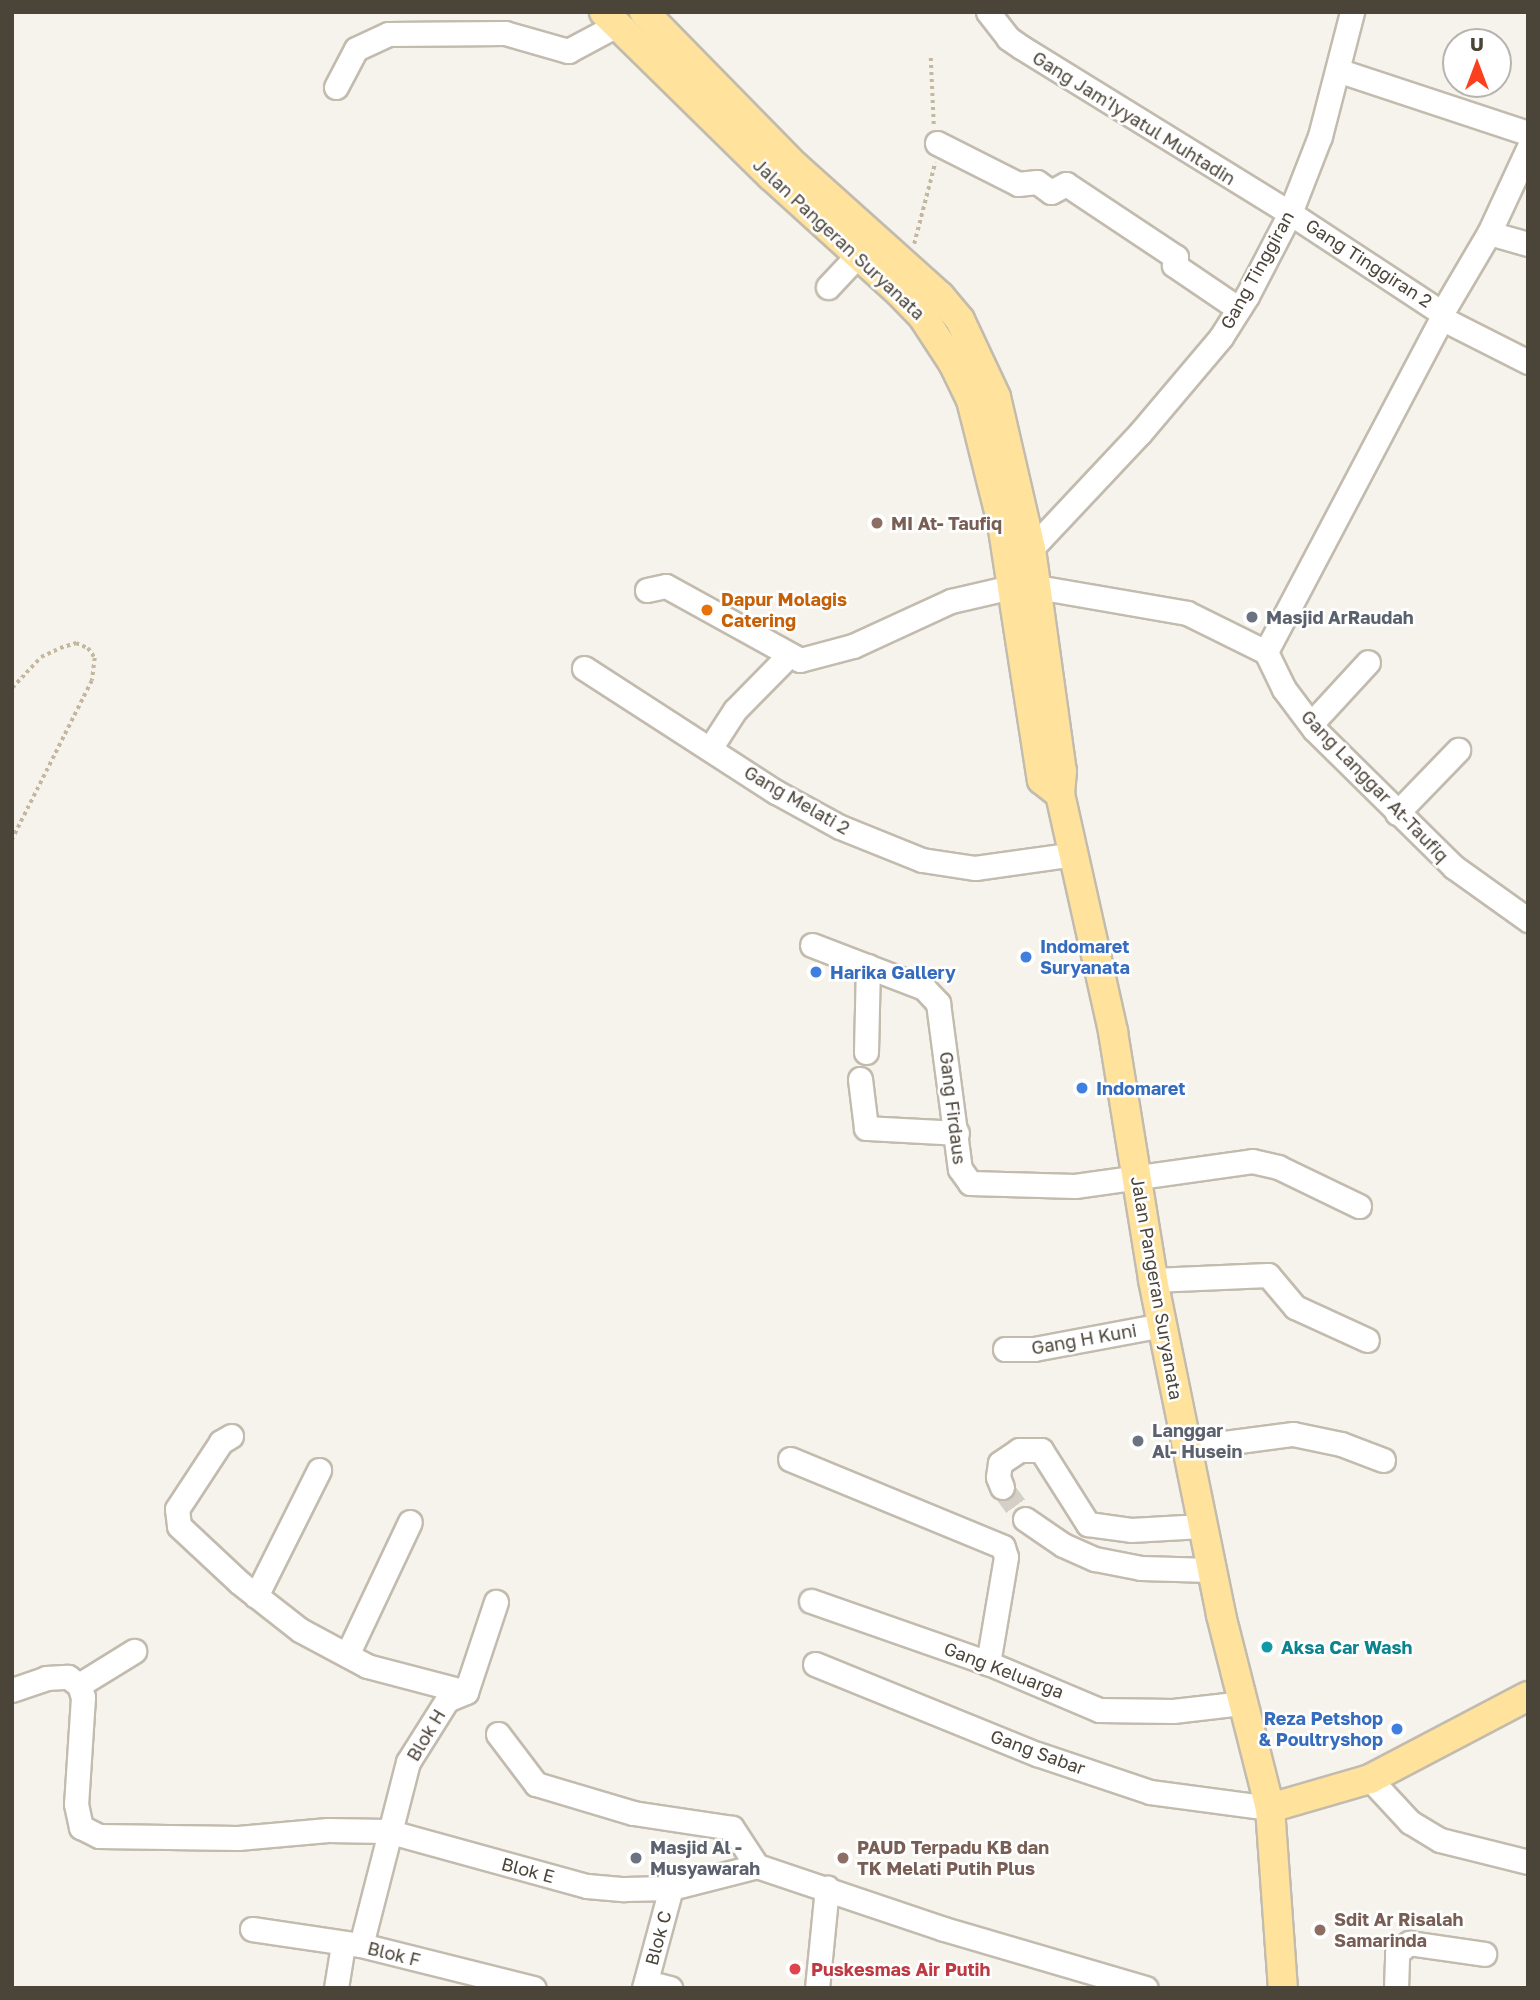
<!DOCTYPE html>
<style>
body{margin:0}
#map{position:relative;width:1540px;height:2000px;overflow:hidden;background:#f6f3ec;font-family:"Golos Text",sans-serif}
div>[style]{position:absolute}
.minor-tunnel>*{height:23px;margin-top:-11.5px;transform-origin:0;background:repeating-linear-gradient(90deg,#d4d0c8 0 23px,transparent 0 34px)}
.path>*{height:3.5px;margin-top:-1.75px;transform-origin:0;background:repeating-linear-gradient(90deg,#c4b79f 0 3.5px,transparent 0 7px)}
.roads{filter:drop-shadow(2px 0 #c2bbae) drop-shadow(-2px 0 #c2bbae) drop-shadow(0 2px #c2bbae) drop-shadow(0 -2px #c2bbae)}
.minor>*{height:23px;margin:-11.5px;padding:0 11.5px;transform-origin:11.5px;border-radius:11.5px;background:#fff}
.major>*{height:28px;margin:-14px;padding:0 14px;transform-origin:14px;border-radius:14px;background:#ffe39c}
.dots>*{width:19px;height:19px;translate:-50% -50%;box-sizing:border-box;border:4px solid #fff;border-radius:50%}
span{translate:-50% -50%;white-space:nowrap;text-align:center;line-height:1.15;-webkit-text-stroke:5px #fff;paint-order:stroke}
.street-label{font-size:18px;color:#4b4439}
.education-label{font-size:18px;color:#785e54;font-weight:700}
.left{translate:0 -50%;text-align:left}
.food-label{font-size:18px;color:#c56008;font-weight:700}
.worship-label{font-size:18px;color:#5b616d;font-weight:700}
.shop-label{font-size:18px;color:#366cbe;font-weight:700}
.right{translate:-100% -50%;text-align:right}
.culture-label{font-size:18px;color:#0d838f;font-weight:700}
.health-label{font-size:18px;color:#be3a42;font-weight:700}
.frame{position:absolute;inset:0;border:14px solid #4b4439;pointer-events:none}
.north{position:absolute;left:1442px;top:28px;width:70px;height:70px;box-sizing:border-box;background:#fff;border:2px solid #b7b4b0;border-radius:50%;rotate:0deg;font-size:19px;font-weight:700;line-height:28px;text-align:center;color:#4b4439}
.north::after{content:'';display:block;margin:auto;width:24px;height:32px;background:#fc3f1d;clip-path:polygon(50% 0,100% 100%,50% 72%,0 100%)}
</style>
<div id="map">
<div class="minor-tunnel">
<div style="left:1002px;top:1487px;width:39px;rotate:54deg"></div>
</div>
<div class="path">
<div style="left:931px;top:58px;width:67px;rotate:87.4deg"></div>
<div style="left:914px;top:244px;width:84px;rotate:-75.5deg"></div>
<div style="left:12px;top:688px;width:42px;rotate:-46.9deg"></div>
<div style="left:41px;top:657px;width:21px;rotate:-25deg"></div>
<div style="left:60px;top:648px;width:17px;rotate:-17deg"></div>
<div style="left:76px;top:643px;width:13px;rotate:23deg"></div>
<div style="left:88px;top:648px;width:12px;rotate:55deg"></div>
<div style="left:95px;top:658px;width:23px;rotate:97deg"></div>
<div style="left:92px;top:681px;width:178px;rotate:116.7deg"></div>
</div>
<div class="roads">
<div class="minor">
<div style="left:988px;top:12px;width:33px;rotate:52deg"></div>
<div style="left:1008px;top:38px;width:16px;rotate:35deg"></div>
<div style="left:1021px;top:47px;width:316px;rotate:31.7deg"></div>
<div style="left:1290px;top:213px;width:184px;rotate:33.3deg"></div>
<div style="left:1444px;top:314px;width:382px;rotate:117.8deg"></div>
<div style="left:1340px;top:71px;width:198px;rotate:18.3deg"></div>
<div style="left:336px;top:87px;width:43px;rotate:-62.2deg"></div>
<div style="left:356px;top:49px;width:35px;rotate:-25deg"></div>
<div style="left:388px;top:34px;width:117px;rotate:-0.5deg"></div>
<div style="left:505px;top:33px;width:66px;rotate:15.9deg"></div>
<div style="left:568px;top:51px;width:55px;rotate:-28deg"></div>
<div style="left:937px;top:143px;width:91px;rotate:26.8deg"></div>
<div style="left:1018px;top:184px;width:19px;rotate:-6deg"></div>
<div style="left:1037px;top:182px;width:17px;rotate:36deg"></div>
<div style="left:1051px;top:192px;width:17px;rotate:-28deg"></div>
<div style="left:1066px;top:184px;width:132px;rotate:33.6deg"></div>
<div style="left:1176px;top:257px;width:8px;rotate:104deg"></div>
<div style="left:1174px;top:265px;width:78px;rotate:34.1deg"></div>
<div style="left:1489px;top:233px;width:93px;rotate:-65.1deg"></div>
<div style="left:828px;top:287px;width:42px;rotate:-46.9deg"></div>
<div style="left:1443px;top:311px;width:91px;rotate:-59.5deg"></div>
<div style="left:1489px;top:233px;width:41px;rotate:15.8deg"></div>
<div style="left:1445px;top:320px;width:93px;rotate:26.8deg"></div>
<div style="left:1031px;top:549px;width:159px;rotate:-46.8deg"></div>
<div style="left:1140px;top:433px;width:126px;rotate:-49.8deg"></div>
<div style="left:1221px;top:337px;width:49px;rotate:-57.6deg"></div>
<div style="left:1247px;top:296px;width:93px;rotate:-62.6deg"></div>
<div style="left:1290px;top:213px;width:83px;rotate:-68.7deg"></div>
<div style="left:1320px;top:136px;width:128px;rotate:-75.5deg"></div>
<div style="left:1037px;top:587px;width:152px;rotate:9.8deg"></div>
<div style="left:1187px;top:613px;width:88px;rotate:26.3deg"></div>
<div style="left:1266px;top:652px;width:41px;rotate:64.1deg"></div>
<div style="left:1284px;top:689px;width:50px;rotate:53.1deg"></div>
<div style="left:1314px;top:729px;width:197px;rotate:44.6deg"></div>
<div style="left:1454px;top:867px;width:91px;rotate:35.6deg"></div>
<div style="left:647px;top:590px;width:19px;rotate:-12deg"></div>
<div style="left:666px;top:586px;width:153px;rotate:28.9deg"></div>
<div style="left:800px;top:660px;width:55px;rotate:-14.8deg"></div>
<div style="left:853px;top:646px;width:108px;rotate:-24.7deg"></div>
<div style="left:951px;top:601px;width:62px;rotate:-13.1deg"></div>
<div style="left:584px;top:668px;width:229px;rotate:32.9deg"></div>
<div style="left:776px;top:792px;width:73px;rotate:28.7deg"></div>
<div style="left:840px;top:827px;width:88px;rotate:21.9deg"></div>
<div style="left:922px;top:860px;width:54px;rotate:8.6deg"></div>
<div style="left:975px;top:868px;width:100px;rotate:-8deg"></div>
<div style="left:1311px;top:724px;width:84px;rotate:-47.4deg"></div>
<div style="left:711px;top:747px;width:44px;rotate:-57deg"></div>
<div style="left:735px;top:710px;width:77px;rotate:-45.5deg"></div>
<div style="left:1397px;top:813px;width:88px;rotate:-45.9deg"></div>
<div style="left:812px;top:945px;width:120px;rotate:21deg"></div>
<div style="left:924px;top:988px;width:21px;rotate:47deg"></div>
<div style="left:938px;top:1003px;width:167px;rotate:82.5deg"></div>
<div style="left:960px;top:1169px;width:17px;rotate:54deg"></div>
<div style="left:970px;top:1183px;width:105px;rotate:1.6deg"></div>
<div style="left:1075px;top:1186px;width:179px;rotate:-8deg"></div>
<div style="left:1252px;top:1161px;width:27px;rotate:13deg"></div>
<div style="left:1278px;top:1167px;width:90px;rotate:25.7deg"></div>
<div style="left:866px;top:1052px;width:86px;rotate:-88.7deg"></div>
<div style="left:860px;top:1079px;width:49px;rotate:83deg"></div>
<div style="left:866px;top:1128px;width:91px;rotate:3.1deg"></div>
<div style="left:1153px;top:1280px;width:115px;rotate:-2.5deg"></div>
<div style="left:1268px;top:1275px;width:42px;rotate:49.8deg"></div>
<div style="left:1295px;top:1307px;width:79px;rotate:24.6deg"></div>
<div style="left:1005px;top:1349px;width:29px"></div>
<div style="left:1034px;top:1349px;width:130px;rotate:-10.6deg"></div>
<div style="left:231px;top:1436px;width:12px;rotate:149deg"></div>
<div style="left:221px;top:1442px;width:80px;rotate:123.3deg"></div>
<div style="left:177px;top:1509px;width:17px;rotate:83deg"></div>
<div style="left:179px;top:1526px;width:83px;rotate:43.1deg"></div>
<div style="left:240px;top:1583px;width:76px;rotate:38.1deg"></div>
<div style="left:300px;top:1630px;width:76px;rotate:28.2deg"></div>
<div style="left:367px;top:1666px;width:102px;rotate:14.7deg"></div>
<div style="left:1186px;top:1448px;width:108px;rotate:-7.5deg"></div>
<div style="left:1293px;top:1434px;width:49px;rotate:11.8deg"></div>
<div style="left:1341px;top:1444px;width:45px;rotate:20.9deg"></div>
<div style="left:790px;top:1459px;width:230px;rotate:22.4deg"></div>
<div style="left:1003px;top:1547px;width:10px;rotate:73deg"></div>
<div style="left:1006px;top:1557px;width:108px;rotate:99.6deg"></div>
<div style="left:1002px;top:1487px;width:11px;rotate:-112deg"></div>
<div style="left:998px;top:1477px;width:14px;rotate:-82deg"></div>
<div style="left:1000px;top:1463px;width:23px;rotate:-34deg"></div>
<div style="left:1019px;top:1450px;width:22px"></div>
<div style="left:1041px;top:1450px;width:88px;rotate:57.6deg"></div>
<div style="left:1088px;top:1524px;width:43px;rotate:7.9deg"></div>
<div style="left:1131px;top:1530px;width:71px;rotate:-3.2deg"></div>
<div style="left:1025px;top:1519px;width:46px;rotate:34.4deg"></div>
<div style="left:1063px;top:1545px;width:35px;rotate:24deg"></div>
<div style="left:1095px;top:1559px;width:47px;rotate:11.1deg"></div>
<div style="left:1141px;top:1568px;width:70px;rotate:1.6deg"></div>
<div style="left:256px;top:1596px;width:141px;rotate:-63.4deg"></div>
<div style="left:811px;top:1601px;width:188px;rotate:19.3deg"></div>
<div style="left:988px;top:1663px;width:121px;rotate:22.9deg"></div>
<div style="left:1099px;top:1710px;width:74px;rotate:0.8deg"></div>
<div style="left:1173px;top:1711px;width:69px;rotate:-6.6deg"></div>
<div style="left:347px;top:1655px;width:147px;rotate:-64.7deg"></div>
<div style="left:815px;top:1664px;width:240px;rotate:22.1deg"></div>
<div style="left:1037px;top:1754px;width:119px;rotate:18.6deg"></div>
<div style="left:1150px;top:1792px;width:121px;rotate:7.6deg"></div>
<div style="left:79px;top:1685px;width:65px;rotate:-31.7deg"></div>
<div style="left:12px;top:1690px;width:36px;rotate:-19deg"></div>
<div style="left:46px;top:1678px;width:22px;rotate:-3deg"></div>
<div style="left:68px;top:1677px;width:14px;rotate:36deg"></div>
<div style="left:79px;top:1685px;width:13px;rotate:72deg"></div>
<div style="left:83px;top:1697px;width:107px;rotate:93.7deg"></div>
<div style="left:76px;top:1804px;width:24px;rotate:78deg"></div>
<div style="left:81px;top:1827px;width:20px;rotate:27deg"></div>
<div style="left:99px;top:1836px;width:139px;rotate:0.8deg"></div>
<div style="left:238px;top:1838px;width:90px;rotate:-5.1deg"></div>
<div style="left:328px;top:1830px;width:59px;rotate:1deg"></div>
<div style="left:387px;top:1831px;width:207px;rotate:15.4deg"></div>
<div style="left:587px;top:1886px;width:37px;rotate:5deg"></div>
<div style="left:624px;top:1889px;width:47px;rotate:-1.2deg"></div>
<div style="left:671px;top:1888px;width:89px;rotate:-14.3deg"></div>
<div style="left:757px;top:1866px;width:197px;rotate:18.6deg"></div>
<div style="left:944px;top:1929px;width:210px;rotate:16.3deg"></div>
<div style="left:466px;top:1692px;width:95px;rotate:-71.6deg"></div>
<div style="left:498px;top:1734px;width:63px;rotate:52.8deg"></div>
<div style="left:536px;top:1784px;width:101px;rotate:16.6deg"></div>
<div style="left:633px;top:1813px;width:100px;rotate:8.6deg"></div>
<div style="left:732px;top:1828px;width:45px;rotate:56.7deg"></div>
<div style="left:1370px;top:1779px;width:59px;rotate:47.1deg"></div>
<div style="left:1410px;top:1822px;width:35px;rotate:31deg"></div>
<div style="left:1440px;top:1840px;width:91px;rotate:14deg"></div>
<div style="left:252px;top:1929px;width:110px;rotate:8.4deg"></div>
<div style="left:361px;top:1945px;width:178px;rotate:14deg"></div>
<div style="left:361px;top:1945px;width:189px;rotate:-75.6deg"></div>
<div style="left:408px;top:1762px;width:73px;rotate:-57.8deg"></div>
<div style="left:447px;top:1700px;width:21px;rotate:-23deg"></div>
<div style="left:646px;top:1982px;width:25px;rotate:14deg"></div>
<div style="left:336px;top:1988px;width:44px;rotate:-80.8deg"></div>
<div style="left:644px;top:1988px;width:104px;rotate:-74.9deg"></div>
<div style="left:817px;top:1988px;width:101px;rotate:-84.3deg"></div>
<div style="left:1396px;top:1988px;width:35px;rotate:-88deg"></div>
<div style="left:1397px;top:1953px;width:16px;rotate:-40deg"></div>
<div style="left:1409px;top:1943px;width:76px;rotate:8.3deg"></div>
</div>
<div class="major">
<div style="left:604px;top:12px;width:234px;rotate:44.5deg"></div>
<div style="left:771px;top:176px;width:174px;rotate:42.2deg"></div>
<div style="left:900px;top:293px;width:33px;rotate:46deg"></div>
<div style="left:923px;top:317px;width:55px;rotate:56.9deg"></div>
<div style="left:953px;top:363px;width:41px;rotate:64.1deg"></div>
<div style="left:971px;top:400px;width:127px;rotate:75.9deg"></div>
<div style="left:1002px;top:523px;width:260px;rotate:81.2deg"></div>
<div style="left:1042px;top:780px;width:23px;rotate:38deg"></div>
<div style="left:644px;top:12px;width:216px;rotate:45.6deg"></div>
<div style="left:795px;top:166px;width:195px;rotate:41.9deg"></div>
<div style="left:940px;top:296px;width:31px;rotate:50deg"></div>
<div style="left:960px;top:320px;width:85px;rotate:64.9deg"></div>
<div style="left:996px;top:397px;width:156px;rotate:77deg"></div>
<div style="left:1031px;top:549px;width:224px;rotate:82.1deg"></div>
<div style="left:1062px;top:771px;width:23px;rotate:95deg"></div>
<div style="left:1060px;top:794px;width:244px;rotate:77.4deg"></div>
<div style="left:1113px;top:1032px;width:251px;rotate:80.8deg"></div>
<div style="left:1153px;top:1280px;width:342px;rotate:78.5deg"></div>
<div style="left:1221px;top:1615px;width:199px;rotate:75.8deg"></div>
<div style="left:1270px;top:1808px;width:180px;rotate:85.9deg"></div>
<div style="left:1270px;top:1808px;width:104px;rotate:-16.2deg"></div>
<div style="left:1370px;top:1779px;width:178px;rotate:-27.7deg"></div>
</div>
</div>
<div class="dots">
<div style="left:877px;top:523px;background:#8d6e63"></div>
<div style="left:707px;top:610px;background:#e8710a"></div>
<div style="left:1252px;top:617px;background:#6b7280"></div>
<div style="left:1026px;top:957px;background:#3f7fe0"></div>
<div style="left:816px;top:972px;background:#3f7fe0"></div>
<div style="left:1082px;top:1088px;background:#3f7fe0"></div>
<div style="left:1138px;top:1441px;background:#6b7280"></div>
<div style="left:1267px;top:1647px;background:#0f9aa8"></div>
<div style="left:1397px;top:1729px;background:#3f7fe0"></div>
<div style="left:636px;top:1858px;background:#6b7280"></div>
<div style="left:843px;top:1858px;background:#8d6e63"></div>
<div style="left:1320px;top:1930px;background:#8d6e63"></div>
<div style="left:795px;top:1969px;background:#e0444e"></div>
</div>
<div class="street-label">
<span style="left:1134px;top:118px;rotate:32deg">Gang Jam'Iyyatul Muhtadin</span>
<span style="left:839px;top:239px;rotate:43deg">Jalan Pangeran Suryanata</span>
<span style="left:1369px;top:263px;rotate:33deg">Gang Tinggiran 2</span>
<span style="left:1257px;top:270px;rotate:-61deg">Gang Tinggiran</span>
<span style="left:1375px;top:786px;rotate:46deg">Gang Langgar At-Taufiq</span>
<span style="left:797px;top:800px;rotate:30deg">Gang Melati 2</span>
<span style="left:953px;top:1108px;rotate:83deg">Gang Firdaus</span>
<span style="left:1157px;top:1288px;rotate:80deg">Jalan Pangeran Suryanata</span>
<span style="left:1084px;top:1339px;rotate:-10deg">Gang H Kuni</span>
<span style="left:1004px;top:1670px;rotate:21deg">Gang Keluarga</span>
<span style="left:426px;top:1735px;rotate:-59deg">Blok H</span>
<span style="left:1038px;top:1752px;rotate:20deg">Gang Sabar</span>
<span style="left:528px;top:1870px;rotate:15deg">Blok E</span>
<span style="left:658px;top:1938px;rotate:-75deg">Blok C</span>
<span style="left:394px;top:1954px;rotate:14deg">Blok F</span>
</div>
<div class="education-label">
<span class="left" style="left:891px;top:523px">MI At- Taufiq</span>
<span class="left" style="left:857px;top:1858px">PAUD Terpadu KB dan<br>TK Melati Putih Plus</span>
<span class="left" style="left:1334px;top:1930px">Sdit Ar Risalah<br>Samarinda</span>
</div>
<div class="food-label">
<span class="left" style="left:721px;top:610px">Dapur Molagis<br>Catering</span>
</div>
<div class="worship-label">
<span class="left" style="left:1266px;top:617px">Masjid ArRaudah</span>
<span class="left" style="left:1152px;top:1441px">Langgar<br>Al- Husein</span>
<span class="left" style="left:650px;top:1858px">Masjid Al -<br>Musyawarah</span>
</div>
<div class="shop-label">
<span class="left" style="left:1040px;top:957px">Indomaret<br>Suryanata</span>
<span class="left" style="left:830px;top:972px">Harika Gallery</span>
<span class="left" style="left:1096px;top:1088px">Indomaret</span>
<span class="right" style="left:1383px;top:1729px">Reza Petshop<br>&amp; Poultryshop</span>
</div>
<div class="culture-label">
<span class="left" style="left:1281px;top:1647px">Aksa Car Wash</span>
</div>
<div class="health-label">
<span class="left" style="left:811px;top:1969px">Puskesmas Air Putih</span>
</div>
<div class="frame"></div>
<div class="north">U</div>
</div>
